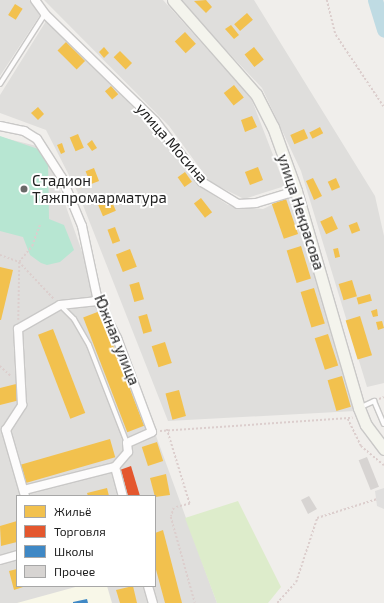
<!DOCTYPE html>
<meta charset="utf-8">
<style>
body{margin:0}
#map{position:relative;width:384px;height:603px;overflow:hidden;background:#f0eeeb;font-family:"Exo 2",sans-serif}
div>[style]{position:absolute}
.residential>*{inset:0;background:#dfdedc}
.education>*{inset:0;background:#f8f7e8}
.grass>*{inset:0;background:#ddeccb}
.pitch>*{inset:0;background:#b7e6d2}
.parking>*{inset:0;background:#e0dfde}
.homes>*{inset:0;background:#f2c14e;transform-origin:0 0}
.shops>*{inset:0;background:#e4572e}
.schools>*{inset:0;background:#3f88c5}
.river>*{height:15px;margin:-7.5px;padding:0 7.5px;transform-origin:7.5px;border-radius:7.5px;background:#bfdbe3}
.building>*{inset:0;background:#d7d4d2;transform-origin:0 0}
.path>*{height:1.5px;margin-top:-0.75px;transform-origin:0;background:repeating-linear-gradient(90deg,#dccecd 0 2px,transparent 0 4px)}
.roads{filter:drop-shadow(1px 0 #c9c8c7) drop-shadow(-1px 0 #c9c8c7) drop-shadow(0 1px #c9c8c7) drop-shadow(0 -1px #c9c8c7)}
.lane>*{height:4px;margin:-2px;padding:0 2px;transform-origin:2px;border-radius:2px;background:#fdfcfc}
.street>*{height:8px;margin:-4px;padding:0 4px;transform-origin:4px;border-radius:4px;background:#fdfcfc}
.secondary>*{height:11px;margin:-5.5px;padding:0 5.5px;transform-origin:5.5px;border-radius:5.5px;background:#f4f4ed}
.dots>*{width:11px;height:11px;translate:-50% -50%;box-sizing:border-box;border:2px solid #fff;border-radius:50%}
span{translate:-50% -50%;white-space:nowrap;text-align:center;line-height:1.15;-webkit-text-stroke:4px #fff;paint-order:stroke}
.street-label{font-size:15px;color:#222}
.poi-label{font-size:15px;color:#222}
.left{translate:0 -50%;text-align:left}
.legend{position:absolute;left:16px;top:495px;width:140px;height:92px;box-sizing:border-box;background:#fff;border:1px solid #a7a7a7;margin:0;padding:5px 7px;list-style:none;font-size:12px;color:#222}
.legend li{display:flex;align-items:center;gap:8px;height:20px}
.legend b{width:20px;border:1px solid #a7a7a7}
</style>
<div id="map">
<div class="residential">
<div style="clip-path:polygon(0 0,29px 0,40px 15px,0 76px)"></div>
<div style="clip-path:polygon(44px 0,163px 0,251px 98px,285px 186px,244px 199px,210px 182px,169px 126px)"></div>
<div style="clip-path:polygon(179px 0,254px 0,375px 196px,384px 236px,384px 383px,367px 387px,301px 171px,262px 88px)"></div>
<div style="clip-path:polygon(46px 21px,152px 126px,204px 189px,228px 205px,263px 209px,292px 195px,355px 411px,168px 421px,79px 195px,46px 130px,0 113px,0 95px)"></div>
<div style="clip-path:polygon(evenodd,0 137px,41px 147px,48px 156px,90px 274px,109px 307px,217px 603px,0 603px,0 137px,17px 496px,155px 496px,155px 586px,17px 586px,17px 496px)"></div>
</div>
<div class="education">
<div style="clip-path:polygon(79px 586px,107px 586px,112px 603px,17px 603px)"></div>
</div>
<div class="grass">
<div style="clip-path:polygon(238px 501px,281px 587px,268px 603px,217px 603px,185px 518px)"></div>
</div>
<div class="pitch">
<div style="clip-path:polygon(0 136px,41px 150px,48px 159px,49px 219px,64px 225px,74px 250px,60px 262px,47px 265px,41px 263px,30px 255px,23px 237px,0 231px)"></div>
</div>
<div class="parking">
<div style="clip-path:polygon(384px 488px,384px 509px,377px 506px,375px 491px)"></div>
</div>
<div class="homes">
<div style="clip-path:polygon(206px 0,212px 7px,206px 13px,194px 1px)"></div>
<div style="left:15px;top:4px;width:9px;height:13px;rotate:32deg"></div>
<div style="left:247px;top:13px;width:9px;height:17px;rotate:49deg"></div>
<div style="clip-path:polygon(231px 25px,239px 35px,234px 39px,225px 29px)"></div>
<div style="left:185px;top:32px;width:16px;height:14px;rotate:47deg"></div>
<div style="left:66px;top:42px;width:27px;height:12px;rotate:45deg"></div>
<div style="clip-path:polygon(104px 47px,109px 53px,104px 58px,99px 52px)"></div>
<div style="left:254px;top:47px;width:16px;height:12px;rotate:52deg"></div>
<div style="left:120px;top:51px;width:17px;height:9px;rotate:45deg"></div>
<div style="left:234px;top:85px;width:16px;height:13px;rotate:52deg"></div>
<div style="left:111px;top:86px;width:11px;height:8px;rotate:49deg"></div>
<div style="clip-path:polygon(38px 107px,44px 114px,38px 120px,31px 113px)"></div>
<div style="clip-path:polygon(252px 116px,257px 127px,245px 132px,241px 120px)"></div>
<div style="left:320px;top:127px;width:7px;height:12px;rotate:63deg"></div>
<div style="left:304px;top:129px;width:10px;height:15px;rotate:66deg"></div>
<div style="left:78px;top:134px;width:15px;height:9px;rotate:67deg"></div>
<div style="clip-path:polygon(92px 140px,97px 148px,92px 151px,87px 144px)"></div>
<div style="clip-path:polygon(62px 143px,65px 152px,61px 154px,57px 145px)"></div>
<div style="left:258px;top:167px;width:14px;height:14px;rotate:69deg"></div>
<div style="left:94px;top:168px;width:14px;height:9px;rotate:69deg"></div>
<div style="left:185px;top:172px;width:12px;height:9px;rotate:55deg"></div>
<div style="left:81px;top:178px;width:9px;height:5px;rotate:69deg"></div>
<div style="clip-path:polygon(313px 178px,322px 196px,314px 200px,306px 181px)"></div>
<div style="left:336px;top:178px;width:10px;height:9px;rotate:66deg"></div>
<div style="left:110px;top:197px;width:15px;height:14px;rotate:67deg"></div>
<div style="left:201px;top:198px;width:18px;height:9px;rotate:52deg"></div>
<div style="left:286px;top:199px;width:37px;height:15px;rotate:71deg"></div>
<div style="left:332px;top:216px;width:14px;height:13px;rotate:65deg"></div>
<div style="left:357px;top:222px;width:9px;height:9px;rotate:69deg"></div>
<div style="left:115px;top:227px;width:15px;height:8px;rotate:70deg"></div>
<div style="left:301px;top:246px;width:34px;height:15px;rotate:73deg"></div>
<div style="left:338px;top:248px;width:9px;height:5px;rotate:77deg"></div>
<div style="left:130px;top:249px;width:19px;height:15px;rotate:69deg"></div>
<div style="clip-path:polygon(0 267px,13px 270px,1px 320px,0 320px)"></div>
<div style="left:352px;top:280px;width:17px;height:14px;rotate:73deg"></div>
<div style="left:139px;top:282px;width:18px;height:10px;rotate:74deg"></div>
<div style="left:314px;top:288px;width:37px;height:14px;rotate:73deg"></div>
<div style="left:370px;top:294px;width:7px;height:14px;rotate:74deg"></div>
<div style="clip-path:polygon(377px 309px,378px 316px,373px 317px,371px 311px)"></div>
<div style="left:100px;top:311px;width:123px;height:18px;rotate:69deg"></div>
<div style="left:147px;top:314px;width:18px;height:9px;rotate:74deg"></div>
<div style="left:360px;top:316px;width:41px;height:15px;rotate:73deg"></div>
<div style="clip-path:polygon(382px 321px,384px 328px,378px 330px,376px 322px)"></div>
<div style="left:53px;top:329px;width:90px;height:16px;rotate:69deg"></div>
<div style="left:328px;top:334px;width:33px;height:14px;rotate:72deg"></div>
<div style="left:165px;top:342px;width:22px;height:14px;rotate:72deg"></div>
<div style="left:342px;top:376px;width:32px;height:15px;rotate:74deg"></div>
<div style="clip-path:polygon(16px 384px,20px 400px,0 405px,0 388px)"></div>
<div style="left:179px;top:390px;width:27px;height:14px;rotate:75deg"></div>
<div style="left:110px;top:439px;width:19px;height:94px;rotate:74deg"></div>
<div style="left:157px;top:442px;width:20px;height:16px;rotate:72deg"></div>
<div style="clip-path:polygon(166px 474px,170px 495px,155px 497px,150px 478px)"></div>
<div style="clip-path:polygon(107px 488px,109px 496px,88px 496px,87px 493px)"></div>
<div style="clip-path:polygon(17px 521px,17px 542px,1px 546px,0 526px)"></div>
<div style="clip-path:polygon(163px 530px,182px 603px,165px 603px,155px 566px,155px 533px)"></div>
<div style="clip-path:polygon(17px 569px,17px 586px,26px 586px,14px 590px,9px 571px)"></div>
<div style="clip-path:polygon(133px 586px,137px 603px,120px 603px,116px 590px)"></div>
</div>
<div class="shops">
<div style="clip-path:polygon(131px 466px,140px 496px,125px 496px,117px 471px)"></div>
</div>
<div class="schools">
<div style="clip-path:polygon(87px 599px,88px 603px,73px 603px,73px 602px)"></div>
</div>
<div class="river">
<div style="left:375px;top:0;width:31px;rotate:73deg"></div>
</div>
<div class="building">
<div style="left:367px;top:457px;width:32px;height:9px;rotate:68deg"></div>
<div style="clip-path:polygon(309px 496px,317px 509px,308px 514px,301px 500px)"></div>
</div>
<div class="path">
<div style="left:327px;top:0;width:36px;rotate:76deg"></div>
<div style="left:336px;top:35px;width:87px;rotate:56.3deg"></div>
<div style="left:0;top:255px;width:20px;rotate:20deg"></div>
<div style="left:19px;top:262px;width:51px;rotate:46.6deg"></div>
<div style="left:18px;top:320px;width:58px;rotate:-89deg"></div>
<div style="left:19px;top:262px;width:21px;rotate:-51deg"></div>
<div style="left:32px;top:246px;width:23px;rotate:-70deg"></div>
<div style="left:0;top:366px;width:16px;rotate:43deg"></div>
<div style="left:379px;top:399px;width:5px;rotate:-22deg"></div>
<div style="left:348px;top:419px;width:30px;rotate:64deg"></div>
<div style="left:361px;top:446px;width:30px;rotate:40deg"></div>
<div style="left:167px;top:429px;width:78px;rotate:73deg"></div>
<div style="left:190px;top:504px;width:16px;rotate:166deg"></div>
<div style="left:174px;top:508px;width:9px;rotate:108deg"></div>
<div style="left:171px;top:517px;width:89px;rotate:74.4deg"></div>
<div style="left:160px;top:431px;width:193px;rotate:-3.9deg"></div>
<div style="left:277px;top:603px;width:28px;rotate:-48deg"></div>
<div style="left:296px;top:582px;width:67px;rotate:-71.8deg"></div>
<div style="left:317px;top:518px;width:63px;rotate:-17.6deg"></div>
</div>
<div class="roads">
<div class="lane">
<div style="left:0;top:84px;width:83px;rotate:-57.3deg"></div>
<div style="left:60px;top:305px;width:20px;rotate:45deg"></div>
<div style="left:74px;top:319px;width:30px;rotate:60deg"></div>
<div style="left:89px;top:345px;width:105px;rotate:68.8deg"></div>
<div style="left:359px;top:408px;width:17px;rotate:-25deg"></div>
<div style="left:374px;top:401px;width:25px;rotate:67deg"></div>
</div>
<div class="street">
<div style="left:35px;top:0;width:17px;rotate:54deg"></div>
<div style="left:45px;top:14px;width:153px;rotate:44.2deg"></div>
<div style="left:155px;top:121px;width:77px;rotate:52.4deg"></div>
<div style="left:202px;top:182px;width:42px;rotate:31.4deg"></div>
<div style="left:238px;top:204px;width:18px;rotate:-3deg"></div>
<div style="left:256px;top:203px;width:42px;rotate:-16.7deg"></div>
<div style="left:0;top:126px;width:25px;rotate:12deg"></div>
<div style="left:24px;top:131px;width:15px;rotate:32deg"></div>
<div style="left:37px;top:139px;width:46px;rotate:57.3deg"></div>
<div style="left:62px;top:178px;width:52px;rotate:67.4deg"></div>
<div style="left:82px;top:226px;width:77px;rotate:78deg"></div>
<div style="left:98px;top:301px;width:42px;rotate:62.8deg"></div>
<div style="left:117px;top:338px;width:100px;rotate:69.6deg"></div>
<div style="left:152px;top:432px;width:27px;rotate:156deg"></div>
<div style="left:127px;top:443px;width:9px;rotate:84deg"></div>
<div style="left:128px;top:452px;width:20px;rotate:131deg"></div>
<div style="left:115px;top:467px;width:30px;rotate:75deg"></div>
<div style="left:24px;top:490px;width:94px;rotate:-14.2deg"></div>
<div style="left:25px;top:496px;width:69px;rotate:-106.1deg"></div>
<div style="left:6px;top:430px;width:30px;rotate:-57deg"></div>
<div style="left:22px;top:405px;width:76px;rotate:-93deg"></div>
<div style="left:18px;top:329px;width:48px;rotate:-29.7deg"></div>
<div style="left:60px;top:305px;width:38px;rotate:-6deg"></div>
<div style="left:0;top:560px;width:18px;rotate:-16deg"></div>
<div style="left:148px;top:586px;width:18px;rotate:74deg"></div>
</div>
<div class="secondary">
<div style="left:173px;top:0;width:125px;rotate:48.6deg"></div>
<div style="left:256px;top:94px;width:37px;rotate:63deg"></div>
<div style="left:273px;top:127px;width:68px;rotate:70.2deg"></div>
<div style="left:296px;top:191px;width:226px;rotate:73.8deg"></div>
<div style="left:359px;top:408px;width:18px;rotate:68deg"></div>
<div style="left:366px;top:425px;width:30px;rotate:53deg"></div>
</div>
</div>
<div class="dots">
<div style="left:24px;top:189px;background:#6a6968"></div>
</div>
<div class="street-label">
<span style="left:172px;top:143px;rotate:49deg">улица Мосина</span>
<span style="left:301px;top:212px;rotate:72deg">улица Некрасова</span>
<span style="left:117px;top:340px;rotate:68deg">Южная улица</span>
</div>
<div class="poi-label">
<span class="left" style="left:32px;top:189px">Стадион<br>Тяжпромарматура</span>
</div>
<ul class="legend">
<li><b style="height:11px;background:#f2c14e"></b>Жильё</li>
<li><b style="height:11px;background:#e4572e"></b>Торговля</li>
<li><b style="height:11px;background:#3f88c5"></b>Школы</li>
<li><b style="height:11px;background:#d7d4d2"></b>Прочее</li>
</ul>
</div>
